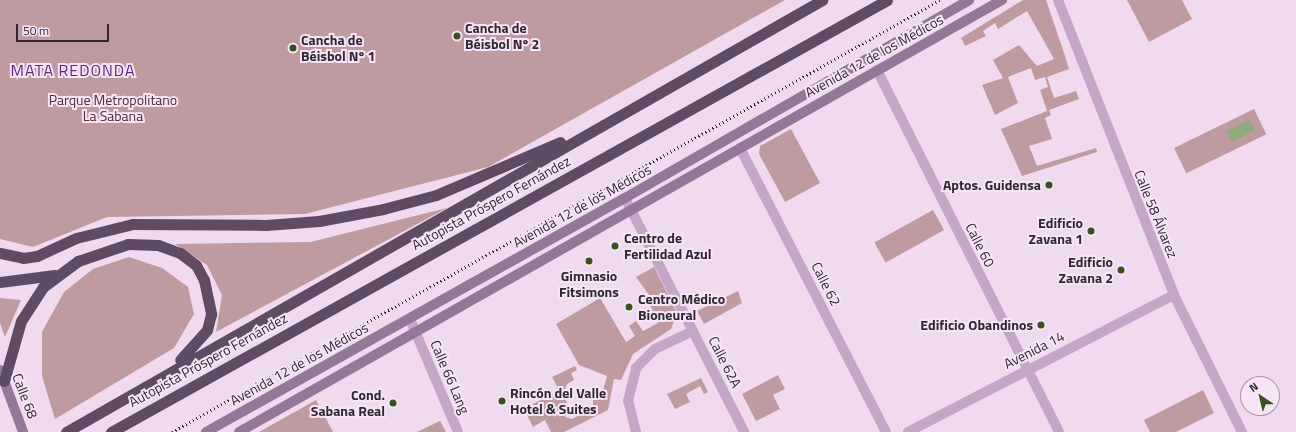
<!DOCTYPE html>
<meta charset="utf-8">
<style>
body{margin:0}
#map{position:relative;width:1296px;height:432px;overflow:hidden;background:#efdaef;font-family:"Titillium Web",sans-serif}
div>[style]{position:absolute}
.green>*{inset:0;background:#bd9ba1;transform-origin:0 0}
.water>*{inset:0;background:#92aa7b;transform-origin:0 0}
.minor>*{height:10px;margin:-5px;padding:0 5px;transform-origin:5px;border-radius:5px;background:#c4a7c6}
.secondary>*{height:10px;margin:-5px;padding:0 5px;transform-origin:5px;border-radius:5px;background:#94789a}
.trunk>*{height:11px;margin:-5.5px;padding:0 5.5px;transform-origin:5.5px;border-radius:5.5px;background:#5f4c64}
.rail>*{height:3px;margin-top:-1.5px;transform-origin:0;background:repeating-linear-gradient(90deg,#302733 0 1px,transparent 0 4px)}
.dots>*{width:11px;height:11px;translate:-50% -50%;box-sizing:border-box;border:2px solid #f7e5f7;border-radius:50%}
span{translate:-50% -50%;white-space:nowrap;text-align:center;line-height:1.15;-webkit-text-stroke:4px #f7e5f7;paint-order:stroke}
.poi-label{font-size:14px;color:#302733;font-weight:700}
.left{translate:0 -50%;text-align:left}
.right{translate:-100% -50%;text-align:right}
.street-label{font-size:14px;color:#302733}
.park-label{font-size:14px;color:#502c32}
.quarter-label{font-size:16px;color:#63267c;letter-spacing:1px}
.north{position:absolute;left:1240px;top:376px;width:40px;height:40px;box-sizing:border-box;background:#f7e5f7;border:1px solid #a799a9;border-radius:50%;rotate:325deg;font-size:11px;font-weight:700;line-height:16px;text-align:center;color:#302733}
.north::after{content:'';display:block;margin:auto;width:14px;height:18px;background:#37511f;clip-path:polygon(50% 0,100% 100%,50% 72%,0 100%)}
.scale{position:absolute;left:16px;top:24px;width:93px;height:18px;box-sizing:border-box;border:2px solid #302733;border-top:0;padding-left:5px;font-size:12px;line-height:14px;white-space:nowrap;color:#302733;-webkit-text-stroke:3px #f7e5f7;paint-order:stroke}
</style>
<div id="map">
<div class="green">
<div style="clip-path:polygon(0 0,785px 0,488px 167px,305px 214px,107px 217px,33px 247px,0 239px)"></div>
<div style="clip-path:polygon(1023px 0,1046px 0,1065px 56px,1069px 69px,1047px 77px,1054px 98px,1076px 91px,1079px 99px,1049px 110px,1051px 115px,1045px 118px,1052px 139px,1029px 146px,1037px 166px,1096px 148px,1097px 152px,1022px 176px,1001px 129px,1047px 111px,1040px 90px,1048px 87px,1045px 77px,1035px 80px,1031px 68px,1008px 77px,1018px 103px,995px 115px,982px 85px,1003px 78px,993px 60px,1019px 45px,1037px 66px,1054px 59px,1027px 11px,998px 29px,995px 23px,983px 31px,986px 36px,965px 46px,961px 38px)"></div>
<div style="clip-path:polygon(1127px 0,1182px 0,1192px 19px,1149px 42px)"></div>
<div style="left:1254px;top:109px;width:28px;height:89px;rotate:64deg"></div>
<div style="clip-path:polygon(791px 129px,820px 183px,785px 202px,759px 154px,760px 146px)"></div>
<div style="clip-path:polygon(447px 208px,216px 332px,222px 295px,207px 265px,175px 244px,311px 242px)"></div>
<div style="left:933px;top:210px;width:23px;height:67px;rotate:61deg"></div>
<div style="clip-path:polygon(129px 257px,162px 268px,188px 287px,194px 314px,174px 348px,55px 419px,42px 376px,42px 332px,64px 292px,93px 269px)"></div>
<div style="clip-path:polygon(654px 267px,677px 313px,671px 329px,633px 354px,621px 380px,614px 379px,608px 410px,564px 432px,551px 432px,545px 420px,533px 427px,524px 409px,559px 390px,552px 377px,575px 366px,577px 370px,571px 373px,574px 380px,567px 384px,563px 394px,569px 407px,565px 417px,572px 419px,593px 408px,593px 392px,602px 394px,607px 376px,579px 365px,556px 324px,600px 298px,626px 342px,635px 336px,629px 326px,636px 321px,643px 331px,658px 323px,649px 302px,652px 299px,636px 277px)"></div>
<div style="clip-path:polygon(738px 291px,742px 303px,704px 324px,697px 311px)"></div>
<div style="clip-path:polygon(0 298px,21px 300px,5px 337px,0 323px)"></div>
<div style="clip-path:polygon(778px 375px,785px 389px,773px 395px,780px 409px,756px 421px,742px 394px)"></div>
<div style="clip-path:polygon(701px 378px,708px 392px,704px 394px,700px 386px,686px 394px,690px 402px,675px 409px,667px 394px)"></div>
<div style="clip-path:polygon(1203px 390px,1214px 413px,1176px 432px,1150px 432px,1144px 420px)"></div>
<div style="clip-path:polygon(316px 400px,333px 432px,259px 432px)"></div>
<div style="clip-path:polygon(440px 421px,446px 432px,417px 432px)"></div>
</div>
<div class="water">
<div style="left:1250px;top:120px;width:12px;height:26px;rotate:66deg"></div>
</div>
<div class="minor">
<div style="left:1058px;top:0;width:317px;rotate:68.5deg"></div>
<div style="left:1174px;top:295px;width:153px;rotate:63.6deg"></div>
<div style="left:877px;top:70px;width:405px;rotate:63.3deg"></div>
<div style="left:740px;top:148px;width:319px;rotate:62.8deg"></div>
<div style="left:625px;top:198px;width:263px;rotate:63deg"></div>
<div style="left:410px;top:319px;width:123px;rotate:67deg"></div>
<div style="left:636px;top:432px;width:32px;rotate:-104deg"></div>
<div style="left:628px;top:401px;width:34px;rotate:-76deg"></div>
<div style="left:636px;top:368px;width:27px;rotate:-45deg"></div>
<div style="left:655px;top:349px;width:42px;rotate:-25.3deg"></div>
<div style="left:908px;top:432px;width:299px;rotate:-27.3deg"></div>
</div>
<div class="secondary">
<div style="left:0;top:370px;width:66px;rotate:69.6deg"></div>
<div style="left:206px;top:432px;width:480px;rotate:-29.2deg"></div>
<div style="left:625px;top:198px;width:397px;rotate:-29.9deg"></div>
<div style="left:239px;top:432px;width:877px;rotate:-29.52deg"></div>
</div>
<div class="trunk">
<div style="left:0;top:253px;width:24px;rotate:12deg"></div>
<div style="left:23px;top:258px;width:14px;rotate:-8deg"></div>
<div style="left:37px;top:256px;width:43px;rotate:-24.8deg"></div>
<div style="left:76px;top:238px;width:59px;rotate:-13.8deg"></div>
<div style="left:133px;top:224px;width:133px;rotate:0.4deg"></div>
<div style="left:266px;top:225px;width:53px;rotate:-4.3deg"></div>
<div style="left:319px;top:221px;width:65px;rotate:-10.6deg"></div>
<div style="left:383px;top:209px;width:55px;rotate:-14.8deg"></div>
<div style="left:436px;top:195px;width:135px;rotate:-23.1deg"></div>
<div style="left:0;top:282px;width:55px;rotate:-7.3deg"></div>
<div style="left:4px;top:381px;width:62px;rotate:-74.2deg"></div>
<div style="left:21px;top:321px;width:40px;rotate:-57.1deg"></div>
<div style="left:43px;top:287px;width:44px;rotate:-36.6deg"></div>
<div style="left:78px;top:261px;width:53px;rotate:-18.8deg"></div>
<div style="left:128px;top:244px;width:30px;rotate:2deg"></div>
<div style="left:158px;top:245px;width:23px;rotate:20deg"></div>
<div style="left:180px;top:253px;width:20px;rotate:37deg"></div>
<div style="left:196px;top:265px;width:17px;rotate:62deg"></div>
<div style="left:204px;top:280px;width:35px;rotate:78deg"></div>
<div style="left:211px;top:314px;width:16px;rotate:104deg"></div>
<div style="left:207px;top:330px;width:40px;rotate:132deg"></div>
<div style="left:66px;top:432px;width:871px;rotate:-29.74deg"></div>
<div style="left:111px;top:432px;width:888px;rotate:-29.1deg"></div>
</div>
<div class="rail">
<div style="left:172px;top:432px;width:881px;rotate:-29.36deg"></div>
</div>
<div class="dots">
<div style="left:457px;top:36px;background:#37511f"></div>
<div style="left:293px;top:48px;background:#37511f"></div>
<div style="left:1049px;top:185px;background:#37511f"></div>
<div style="left:1091px;top:231px;background:#37511f"></div>
<div style="left:615px;top:246px;background:#37511f"></div>
<div style="left:589px;top:261px;background:#37511f"></div>
<div style="left:1121px;top:270px;background:#37511f"></div>
<div style="left:629px;top:307px;background:#37511f"></div>
<div style="left:1041px;top:325px;background:#37511f"></div>
<div style="left:502px;top:401px;background:#37511f"></div>
<div style="left:393px;top:403px;background:#37511f"></div>
</div>
<div class="poi-label">
<span class="left" style="left:465px;top:36px">Cancha de<br>Béisbol Nº 2</span>
<span class="left" style="left:301px;top:48px">Cancha de<br>Béisbol Nº 1</span>
<span class="right" style="left:1041px;top:185px">Aptos. Guidensa</span>
<span class="right" style="left:1083px;top:231px">Edificio<br>Zavana 1</span>
<span class="left" style="left:624px;top:246px">Centro de<br>Fertilidad Azul</span>
<span class="right" style="left:1113px;top:270px">Edificio<br>Zavana 2</span>
<span style="left:589px;top:284px">Gimnasio<br>Fitsimons</span>
<span class="left" style="left:638px;top:307px">Centro Médico<br>Bioneural</span>
<span class="right" style="left:1033px;top:325px">Edificio Obandinos</span>
<span class="left" style="left:510px;top:401px">Rincón del Valle<br>Hotel &amp; Suites</span>
<span class="right" style="left:385px;top:403px">Cond.<br>Sabana Real</span>
</div>
<div class="street-label">
<span style="left:874px;top:56px;rotate:-29deg">Avenida 12 de los Médicos</span>
<span style="left:491px;top:203px;rotate:-29deg">Autopista Próspero Fernández</span>
<span style="left:582px;top:206px;rotate:-29deg">Avenida 12 de los Médicos</span>
<span style="left:1156px;top:214px;rotate:68deg">Calle 58 Álvarez</span>
<span style="left:980px;top:245px;rotate:63deg">Calle 60</span>
<span style="left:826px;top:284px;rotate:63deg">Calle 62</span>
<span style="left:1034px;top:350px;rotate:-27deg">Avenida 14</span>
<span style="left:208px;top:360px;rotate:-29deg">Autopista Próspero Fernández</span>
<span style="left:725px;top:362px;rotate:63deg">Calle 62A</span>
<span style="left:299px;top:364px;rotate:-29deg">Avenida 12 de los Médicos</span>
<span style="left:450px;top:377px;rotate:67deg">Calle 66 Lang</span>
<span style="left:25px;top:396px;rotate:69deg">Calle 68</span>
</div>
<div class="park-label">
<span style="left:113px;top:108px">Parque Metropolitano<br>La Sabana</span>
</div>
<div class="quarter-label">
<span style="left:73px;top:70px">MATA REDONDA</span>
</div>
<div class="north">N</div>
<div class="scale">50 m</div>
</div>
